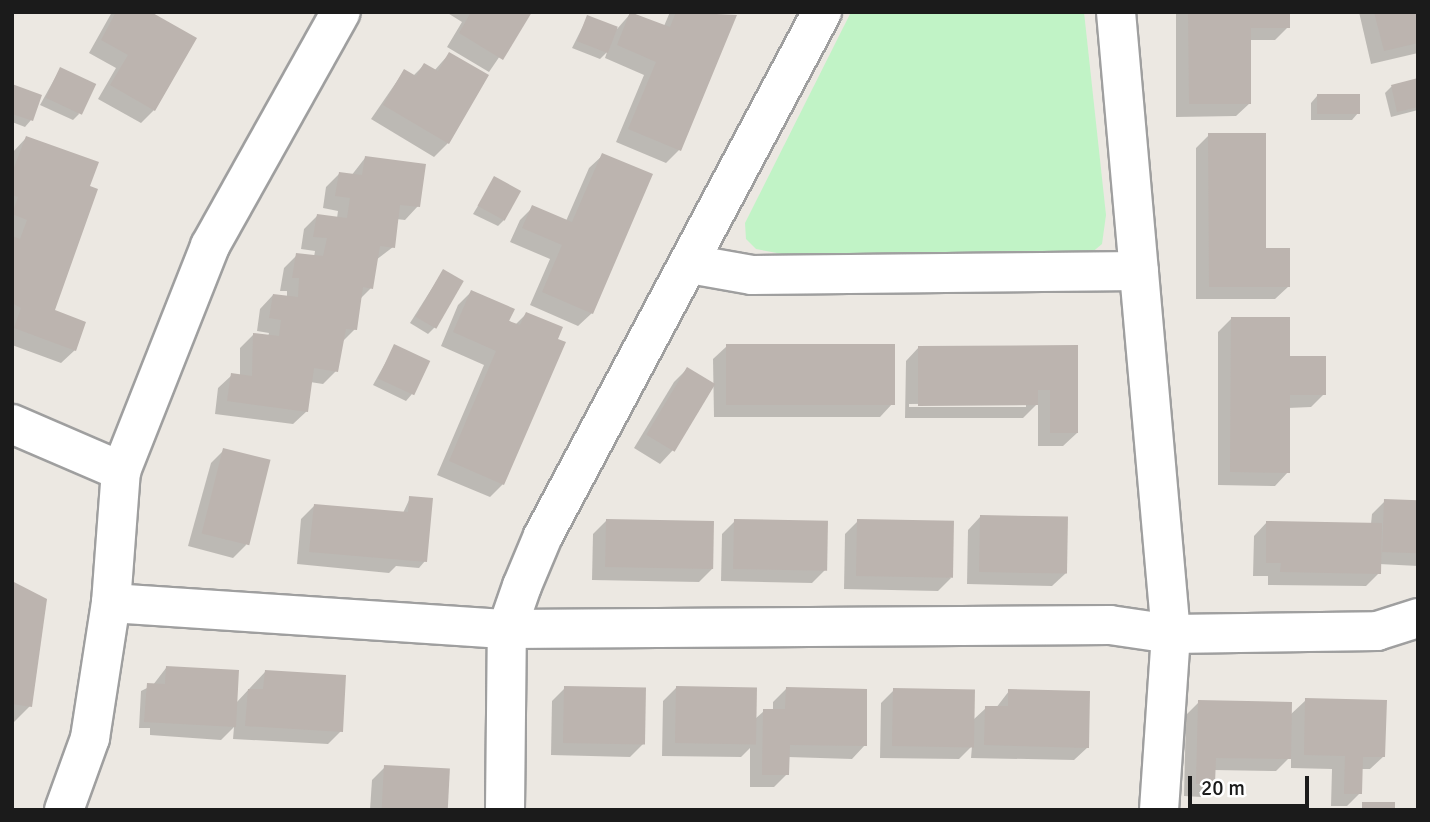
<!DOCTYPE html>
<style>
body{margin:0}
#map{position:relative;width:1430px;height:822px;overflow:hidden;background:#ece8e2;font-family:Signika,sans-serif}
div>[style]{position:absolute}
.park>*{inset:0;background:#c1f3c6}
.shadow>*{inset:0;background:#0003}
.building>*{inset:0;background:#bcb4af;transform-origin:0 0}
.roads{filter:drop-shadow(2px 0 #9f9f9f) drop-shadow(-2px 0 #9f9f9f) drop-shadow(0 2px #9f9f9f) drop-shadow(0 -2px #9f9f9f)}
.minor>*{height:38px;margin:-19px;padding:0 19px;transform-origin:19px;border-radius:19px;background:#fff}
span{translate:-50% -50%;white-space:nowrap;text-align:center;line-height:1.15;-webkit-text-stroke:5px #fff;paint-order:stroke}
.frame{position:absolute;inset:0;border:14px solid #1b1b1b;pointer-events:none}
.scale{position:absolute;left:1188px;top:776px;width:121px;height:32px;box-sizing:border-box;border:4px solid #1b1b1b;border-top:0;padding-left:9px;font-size:21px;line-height:24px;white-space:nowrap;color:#1b1b1b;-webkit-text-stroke:5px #fff;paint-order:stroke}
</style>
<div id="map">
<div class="park">
<div style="clip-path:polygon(851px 12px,1084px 12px,1106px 215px,1102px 244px,1090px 254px,793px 256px,756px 249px,746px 239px,745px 223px)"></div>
</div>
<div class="shadow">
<div style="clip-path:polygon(112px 12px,147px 12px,154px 110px,141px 123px,98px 99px,116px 68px,89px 53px)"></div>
<div style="clip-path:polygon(446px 12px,530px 12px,489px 72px,447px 47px,462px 22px)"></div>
<div style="clip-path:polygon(670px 12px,735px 16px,679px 150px,666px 163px,616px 142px,644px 75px,605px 58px,607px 52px,600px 59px,572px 48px,587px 18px,617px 29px,631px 13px,664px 26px)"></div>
<div style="clip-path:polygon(1176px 12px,1288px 12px,1288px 27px,1275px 40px,1250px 40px,1250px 103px,1236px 116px,1176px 117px)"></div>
<div style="clip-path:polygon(1359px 12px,1418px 12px,1418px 53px,1371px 64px)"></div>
<div style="clip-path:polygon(449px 54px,487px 76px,448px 143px,434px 157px,371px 119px,404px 71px,413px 76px,424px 65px,434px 71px)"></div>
<div style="clip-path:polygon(60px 69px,79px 114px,73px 120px,40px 105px)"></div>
<div style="clip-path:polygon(1418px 80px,1418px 110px,1391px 117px,1385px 93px,1391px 87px)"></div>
<div style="clip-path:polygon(12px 86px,31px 120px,25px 127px,12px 122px)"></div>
<div style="clip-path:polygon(1317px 96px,1358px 113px,1352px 120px,1311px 120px,1311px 103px)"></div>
<div style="clip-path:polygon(1209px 135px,1265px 250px,1289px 286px,1275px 299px,1196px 299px,1196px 148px)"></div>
<div style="clip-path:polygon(26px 138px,53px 311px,75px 350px,61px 363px,12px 345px,12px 153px)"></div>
<div style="clip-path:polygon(603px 155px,592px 313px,578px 326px,530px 305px,550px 259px,510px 242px,520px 220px,533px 207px,566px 221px,589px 168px)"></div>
<div style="clip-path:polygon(365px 158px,418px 206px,405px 220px,396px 219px,393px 247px,376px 260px,371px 288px,359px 300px,355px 329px,341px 343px,336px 371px,323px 384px,310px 382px,307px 411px,293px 424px,215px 414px,218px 388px,232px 375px,240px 376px,240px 348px,253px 335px,268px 337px,269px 333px,257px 331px,260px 309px,273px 295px,287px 297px,287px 291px,280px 291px,284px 268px,297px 255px,314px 257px,315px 251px,301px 249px,304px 229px,317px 216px,337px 218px,338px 211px,323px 208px,326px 187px,339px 174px,351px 176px)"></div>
<div style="clip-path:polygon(495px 178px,504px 220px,498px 226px,473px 214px)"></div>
<div style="clip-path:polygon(443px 271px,435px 327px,428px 334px,410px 323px)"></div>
<div style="clip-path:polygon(471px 292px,515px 325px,526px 314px,503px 484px,490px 497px,437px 475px,484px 365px,441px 346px,458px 305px)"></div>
<div style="clip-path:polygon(1231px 319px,1289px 358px,1324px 394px,1311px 407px,1288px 408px,1288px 472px,1275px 486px,1218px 485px,1218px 332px)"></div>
<div style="clip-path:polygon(395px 346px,412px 394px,406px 401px,373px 385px)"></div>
<div style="clip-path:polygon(727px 346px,893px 403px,880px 417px,714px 417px,713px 359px)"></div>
<div style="clip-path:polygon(evenodd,919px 347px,1076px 347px,1077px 433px,1063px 446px,1038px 446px,1038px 403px,1023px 418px,905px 418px,906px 361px,919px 347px,1026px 403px,1026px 407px,909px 407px,909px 404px,1026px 403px)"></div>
<div style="clip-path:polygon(687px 369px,673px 450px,660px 464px,634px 448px,674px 382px)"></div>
<div style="clip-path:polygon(224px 450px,246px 545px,233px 558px,188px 546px,211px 463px)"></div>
<div style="clip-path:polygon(410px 498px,425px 561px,419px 568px,396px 566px,389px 573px,297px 564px,301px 519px,315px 505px,403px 513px)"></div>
<div style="clip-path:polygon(1385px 501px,1418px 502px,1418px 566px,1379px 564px,1379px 573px,1366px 586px,1268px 585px,1268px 576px,1253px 576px,1254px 536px,1267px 522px,1371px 524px,1372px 514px)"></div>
<div style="clip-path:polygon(981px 516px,1066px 573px,1052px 586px,967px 584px,968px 530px)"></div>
<div style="clip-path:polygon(606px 521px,712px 569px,699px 582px,592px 580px,593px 534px)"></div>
<div style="clip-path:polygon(735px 521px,825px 570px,812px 583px,721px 581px,722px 534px)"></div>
<div style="clip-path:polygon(858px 521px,951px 578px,938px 591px,844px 589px,845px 534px)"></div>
<div style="clip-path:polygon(12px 583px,30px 706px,12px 724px)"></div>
<div style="clip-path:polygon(166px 668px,236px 703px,265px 672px,341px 731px,328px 744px,233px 739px,234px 727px,221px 740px,150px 735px,150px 728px,139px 728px,141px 691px,153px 685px)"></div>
<div style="clip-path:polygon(565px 688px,643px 744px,630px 757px,551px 755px,552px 701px)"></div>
<div style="clip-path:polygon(676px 688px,755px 719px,764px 711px,773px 711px,773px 702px,786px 689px,865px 745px,852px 759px,788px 757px,787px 774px,774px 787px,750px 787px,750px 748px,741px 757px,662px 756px,663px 701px)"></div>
<div style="clip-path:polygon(894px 690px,973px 720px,986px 708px,996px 708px,1009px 691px,1088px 747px,1074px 760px,971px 758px,972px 746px,959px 759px,880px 758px,881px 703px)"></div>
<div style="clip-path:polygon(1306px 700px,1384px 756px,1370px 769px,1361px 769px,1360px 793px,1347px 806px,1331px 806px,1332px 769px,1291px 768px,1291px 756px,1276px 771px,1214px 770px,1214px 784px,1201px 797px,1184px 796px,1186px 715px,1199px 702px,1290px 715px)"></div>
<div style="clip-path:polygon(385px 767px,446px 810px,370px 810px,372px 780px)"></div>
</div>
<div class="building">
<div style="clip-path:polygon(116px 12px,151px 12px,197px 38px,155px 111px,110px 85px,128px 55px,101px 40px)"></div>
<div style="clip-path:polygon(471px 12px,532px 12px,503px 60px,459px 33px)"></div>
<div style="clip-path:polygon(630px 12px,670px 27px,676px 12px,737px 15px,681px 151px,628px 129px,656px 62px,617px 45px)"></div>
<div style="clip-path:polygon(1188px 12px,1290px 12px,1290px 28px,1251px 28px,1251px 104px,1189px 104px)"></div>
<div style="clip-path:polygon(1374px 12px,1418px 12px,1418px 43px,1384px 51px)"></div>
<div style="left:587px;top:15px;width:33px;height:28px;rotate:21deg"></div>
<div style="clip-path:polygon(449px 52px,489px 75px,449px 144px,383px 105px,404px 69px,416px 76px,424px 63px,438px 71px)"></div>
<div style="left:60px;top:67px;width:40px;height:34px;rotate:25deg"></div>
<div style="clip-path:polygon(1418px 78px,1418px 107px,1397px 112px,1391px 85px)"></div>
<div style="clip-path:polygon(12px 84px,42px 95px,33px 121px,12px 114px)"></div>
<div style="left:1360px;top:94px;width:20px;height:43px;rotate:90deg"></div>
<div style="clip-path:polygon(1208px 133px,1266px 133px,1266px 248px,1290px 248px,1290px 287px,1209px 287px)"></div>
<div style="clip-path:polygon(26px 136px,99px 162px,90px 186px,98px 189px,55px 310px,86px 322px,76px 351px,14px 328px,21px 308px,12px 303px,12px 236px,20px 239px,27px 220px,12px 214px,18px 197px,12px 195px,12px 173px)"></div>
<div style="clip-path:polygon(602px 153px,653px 174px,593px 314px,542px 292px,562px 245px,522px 228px,532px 205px,572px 222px)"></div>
<div style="clip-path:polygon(365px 156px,426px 164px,420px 207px,400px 205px,395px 248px,380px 246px,373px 289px,363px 287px,357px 330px,346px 329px,338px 372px,314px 368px,308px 412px,227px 401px,231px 373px,252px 376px,253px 333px,279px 336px,281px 320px,269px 318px,273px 294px,298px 297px,299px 278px,292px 278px,296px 253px,323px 256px,327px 238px,313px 237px,317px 214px,347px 218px,350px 198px,335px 196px,339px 172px,362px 175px)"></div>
<div style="left:494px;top:176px;width:31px;height:34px;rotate:29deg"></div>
<div style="left:443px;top:269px;width:24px;height:55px;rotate:30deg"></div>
<div style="clip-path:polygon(471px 290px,515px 309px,509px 321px,520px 325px,526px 312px,563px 327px,558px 339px,566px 342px,504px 485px,449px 461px,496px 351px,453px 332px)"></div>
<div style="clip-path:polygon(1231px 317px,1290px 317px,1290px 356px,1326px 356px,1326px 395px,1290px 395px,1290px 473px,1230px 472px)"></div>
<div style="left:394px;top:344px;width:40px;height:38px;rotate:25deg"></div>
<div style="left:726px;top:344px;width:169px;height:61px"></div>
<div style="clip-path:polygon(1078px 345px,1078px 433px,1050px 433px,1050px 390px,1038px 390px,1038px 405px,918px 406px,918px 346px)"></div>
<div style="left:687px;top:367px;width:33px;height:79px;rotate:31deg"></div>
<div style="left:223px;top:448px;width:49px;height:88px;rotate:14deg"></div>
<div style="clip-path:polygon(409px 496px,433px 498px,427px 562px,309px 552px,314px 504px,408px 512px)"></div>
<div style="left:1384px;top:499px;width:34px;height:53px;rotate:2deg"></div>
<div style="left:980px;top:515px;width:88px;height:57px;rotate:1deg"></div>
<div style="left:606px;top:519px;width:108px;height:48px;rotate:1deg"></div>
<div style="left:734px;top:519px;width:94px;height:50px;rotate:1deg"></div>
<div style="left:857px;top:519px;width:97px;height:57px;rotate:1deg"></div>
<div style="clip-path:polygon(1266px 521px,1382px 523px,1381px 574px,1280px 572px,1281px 563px,1266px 563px)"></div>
<div style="clip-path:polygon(12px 581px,47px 599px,32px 707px,12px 704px)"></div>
<div style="clip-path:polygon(166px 666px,239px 670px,236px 727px,144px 722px,147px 683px,165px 684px)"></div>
<div style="clip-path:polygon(265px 670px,346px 675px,343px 732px,245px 726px,248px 689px,263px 689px)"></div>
<div style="left:564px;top:686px;width:82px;height:57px;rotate:1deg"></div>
<div style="left:676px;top:686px;width:81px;height:57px;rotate:1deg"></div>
<div style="clip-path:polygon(786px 687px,867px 689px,867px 746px,790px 745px,789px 775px,762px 775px,763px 709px,785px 709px)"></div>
<div style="left:893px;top:688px;width:82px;height:58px;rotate:1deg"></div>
<div style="clip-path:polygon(1008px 689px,1090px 691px,1089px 748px,984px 745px,985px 706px,1008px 706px)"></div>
<div style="clip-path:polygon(1305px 698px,1387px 700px,1385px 757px,1363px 757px,1362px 794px,1344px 794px,1345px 756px,1304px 755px)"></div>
<div style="clip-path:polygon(1198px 700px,1292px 702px,1291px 759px,1216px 758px,1215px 784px,1196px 784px)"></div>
<div style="left:384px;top:765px;width:66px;height:45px;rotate:3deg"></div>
<div style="left:1362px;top:802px;width:33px;height:8px"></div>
</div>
<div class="roads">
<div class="minor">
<div style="left:1116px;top:12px;width:624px;rotate:84.95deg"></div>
<div style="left:1171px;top:634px;width:176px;rotate:93.9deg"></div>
<div style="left:690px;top:264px;width:63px;rotate:10.1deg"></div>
<div style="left:752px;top:275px;width:387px;rotate:-0.6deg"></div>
<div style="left:12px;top:424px;width:119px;rotate:23.3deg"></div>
<div style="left:111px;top:603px;width:397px;rotate:3.8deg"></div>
<div style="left:507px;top:629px;width:603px;rotate:-0.38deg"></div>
<div style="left:1110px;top:625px;width:62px;rotate:8.4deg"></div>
<div style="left:1171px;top:634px;width:206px;rotate:-0.8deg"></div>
<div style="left:1377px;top:631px;width:43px;rotate:-17.6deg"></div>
<div style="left:64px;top:810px;width:77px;rotate:-70.1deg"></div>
<div style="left:90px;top:738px;width:137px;rotate:-81.2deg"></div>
<div style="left:111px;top:603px;width:132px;rotate:-85.7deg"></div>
<div style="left:121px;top:471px;width:242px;rotate:-68.4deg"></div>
<div style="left:210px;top:246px;width:268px;rotate:-60.8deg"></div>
<div style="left:505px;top:810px;width:181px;rotate:-89.4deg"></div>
<div style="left:507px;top:629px;width:46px;rotate:-70.8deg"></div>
<div style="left:522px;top:586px;width:54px;rotate:-67.2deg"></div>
<div style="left:543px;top:536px;width:594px;rotate:-61.97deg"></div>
</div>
</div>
<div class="frame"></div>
<div class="scale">20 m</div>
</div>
